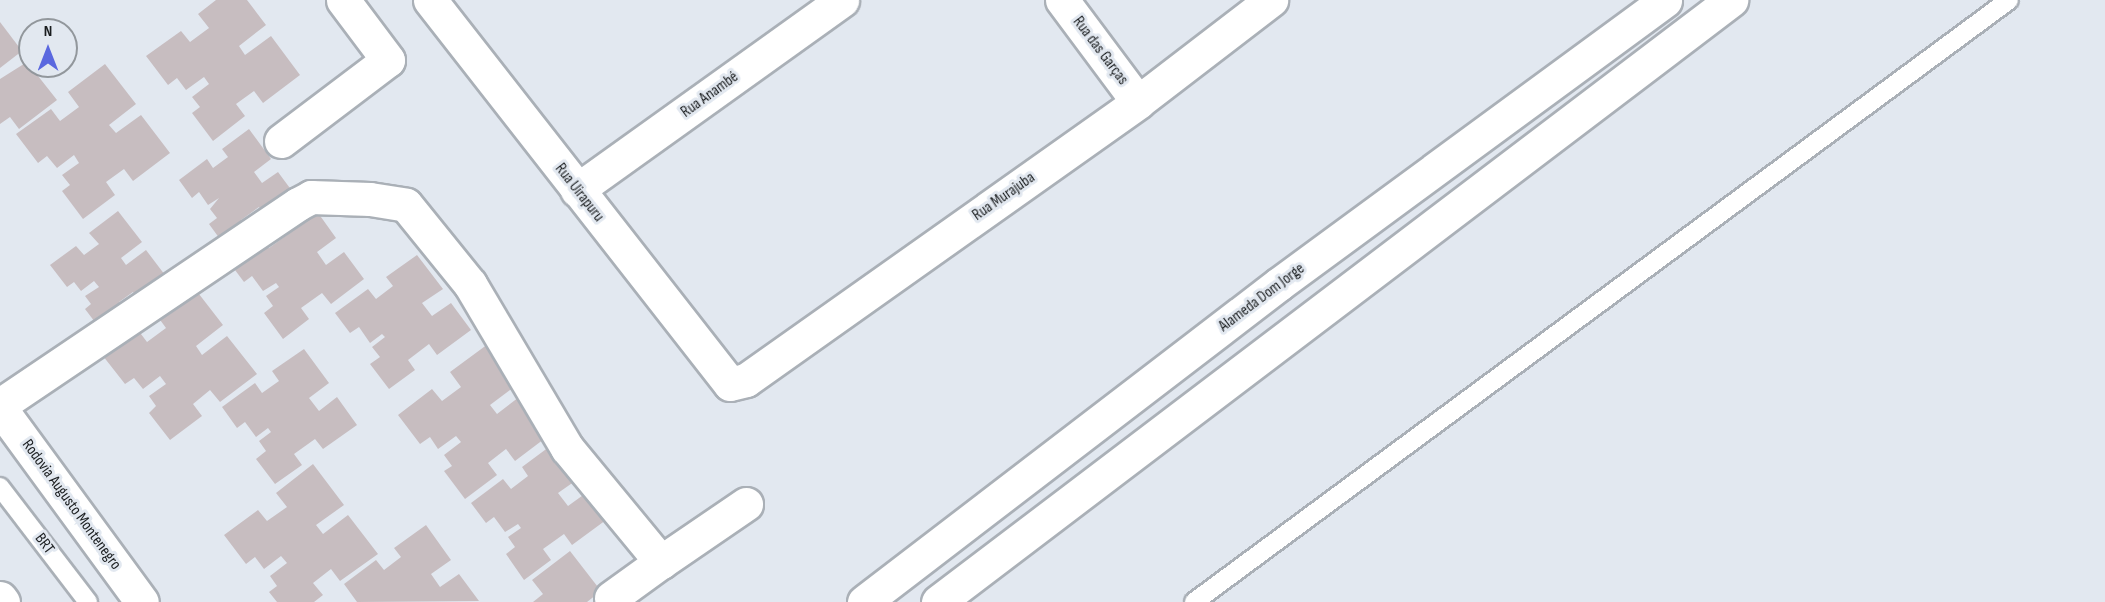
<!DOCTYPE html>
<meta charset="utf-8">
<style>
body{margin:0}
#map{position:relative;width:2105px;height:602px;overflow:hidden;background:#e2e8f0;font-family:"Sofia Sans Condensed",sans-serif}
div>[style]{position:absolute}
.building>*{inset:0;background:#c7bdc0}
.roads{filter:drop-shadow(2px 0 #aab0b7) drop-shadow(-2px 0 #aab0b7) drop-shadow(0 2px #aab0b7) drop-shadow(0 -2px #aab0b7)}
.lane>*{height:18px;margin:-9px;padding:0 9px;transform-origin:9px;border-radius:9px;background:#fff}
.street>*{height:33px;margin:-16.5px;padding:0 16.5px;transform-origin:16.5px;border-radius:16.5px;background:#fff}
.primary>*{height:33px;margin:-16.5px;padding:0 16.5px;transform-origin:16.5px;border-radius:16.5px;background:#fff}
span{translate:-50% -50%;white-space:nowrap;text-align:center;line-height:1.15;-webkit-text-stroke:6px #e2e8f0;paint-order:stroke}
.street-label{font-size:16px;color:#1a1d1f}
.north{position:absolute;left:18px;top:18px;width:60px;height:60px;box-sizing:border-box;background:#e2e8f0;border:2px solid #92979c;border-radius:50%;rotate:0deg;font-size:16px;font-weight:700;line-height:24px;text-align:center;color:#1a1d1f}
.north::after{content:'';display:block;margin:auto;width:21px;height:27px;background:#5a68df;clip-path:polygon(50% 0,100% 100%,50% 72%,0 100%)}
</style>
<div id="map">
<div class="building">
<div style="clip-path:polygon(216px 0,247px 0,266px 25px,239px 46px,245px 55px,271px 36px,300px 75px,263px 103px,254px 91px,236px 104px,245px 116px,213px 141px,192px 113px,200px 107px,192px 97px,209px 84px,204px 77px,186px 90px,177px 78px,168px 85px,146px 56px,181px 31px,190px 42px,209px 28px,198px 14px)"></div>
<div style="clip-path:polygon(0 22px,22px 51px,0 68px)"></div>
<div style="clip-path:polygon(27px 62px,57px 100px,19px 129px,10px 117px,0 124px,0 79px)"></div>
<div style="clip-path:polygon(105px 64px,136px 104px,109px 125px,116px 133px,141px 115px,170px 153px,133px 181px,124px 169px,106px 182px,115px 195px,83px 219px,62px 191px,70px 185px,62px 175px,79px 163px,74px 155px,57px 168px,47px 156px,38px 163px,16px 134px,51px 109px,60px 121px,79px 107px,68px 92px)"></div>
<div style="clip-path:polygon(249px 129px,271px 159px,254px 172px,262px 183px,278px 172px,295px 195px,266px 216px,259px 207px,241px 220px,247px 230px,225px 246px,209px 224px,217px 218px,210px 209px,219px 198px,208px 205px,199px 192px,192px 198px,179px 180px,207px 159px,213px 168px,228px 157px,222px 149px)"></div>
<div style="clip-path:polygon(311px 203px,336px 238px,317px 252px,326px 265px,344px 252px,364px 279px,331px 304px,322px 293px,301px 308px,309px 319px,283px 339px,264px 313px,273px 306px,266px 296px,279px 287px,276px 283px,263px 291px,252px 276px,244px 282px,229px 262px,262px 238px,269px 248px,287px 235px,280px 226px)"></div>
<div style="clip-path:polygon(118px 211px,142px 242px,121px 258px,126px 265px,146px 250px,168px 279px,139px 301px,133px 292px,119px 302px,126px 312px,101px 330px,85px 309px,91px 304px,85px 296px,99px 287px,94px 281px,81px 291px,74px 282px,67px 287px,50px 265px,76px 246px,84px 255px,99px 244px,89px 233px)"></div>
<div style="clip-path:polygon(417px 255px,443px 289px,422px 303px,432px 316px,451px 303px,471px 330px,437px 355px,429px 344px,408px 360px,415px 370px,389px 389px,370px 364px,380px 357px,372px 347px,385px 337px,382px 334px,370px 343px,359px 327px,350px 333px,335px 313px,368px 289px,376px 299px,393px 286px,386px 277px)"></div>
<div style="clip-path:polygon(192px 285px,223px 325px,196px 346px,202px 355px,227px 336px,257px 374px,220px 402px,210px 390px,193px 404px,202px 416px,170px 440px,149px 413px,156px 406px,149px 396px,166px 384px,160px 376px,143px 389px,134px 378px,125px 384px,103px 356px,138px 330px,147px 342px,166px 328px,155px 313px)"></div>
<div style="clip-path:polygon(488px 344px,518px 384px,490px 405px,497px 414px,523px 394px,552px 433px,515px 461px,506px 449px,488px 463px,497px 475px,465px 499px,444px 471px,452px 466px,444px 455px,461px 442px,456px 436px,438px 449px,430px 437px,420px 444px,398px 415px,432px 389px,442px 401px,461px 387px,450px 372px)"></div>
<div style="clip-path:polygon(304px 349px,329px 383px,309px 398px,319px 411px,337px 397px,357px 425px,323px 449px,315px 439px,294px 454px,302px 465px,275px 484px,256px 459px,266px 451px,259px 441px,271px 432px,268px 428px,256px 437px,245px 422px,237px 428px,222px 407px,255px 383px,262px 393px,279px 381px,272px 371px)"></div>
<div style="clip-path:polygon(553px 444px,578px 479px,558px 493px,568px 506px,586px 493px,606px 520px,572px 545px,564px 534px,543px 549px,551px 560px,524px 580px,506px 554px,515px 547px,508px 537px,521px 528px,518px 524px,505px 532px,494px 517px,486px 523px,471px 503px,503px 479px,511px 489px,528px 476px,522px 467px)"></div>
<div style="clip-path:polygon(313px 464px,344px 505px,316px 525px,323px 534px,348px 515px,378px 554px,340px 581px,331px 569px,313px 583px,323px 595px,314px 602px,277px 602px,269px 592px,277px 586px,270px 576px,287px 563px,281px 556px,264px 569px,255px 557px,246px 564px,224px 535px,258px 510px,267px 521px,287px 507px,276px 493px)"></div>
<div style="clip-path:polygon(426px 525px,451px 560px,431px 574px,440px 587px,459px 574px,479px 601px,357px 602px,344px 584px,376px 560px,384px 570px,401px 557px,394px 548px)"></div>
<div style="clip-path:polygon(570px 551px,601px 591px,587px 602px,533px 602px,543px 594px,532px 580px)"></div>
</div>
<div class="roads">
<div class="lane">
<div style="left:0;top:487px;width:145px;rotate:52.6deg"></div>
<div style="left:1194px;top:602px;width:1013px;rotate:-36.45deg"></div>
</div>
<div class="street">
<div style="left:430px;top:0;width:487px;rotate:52deg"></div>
<div style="left:730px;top:384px;width:16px;rotate:-14deg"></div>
<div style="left:746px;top:380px;width:481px;rotate:-35.3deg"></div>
<div style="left:1138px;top:102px;width:168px;rotate:-37.5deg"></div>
<div style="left:1062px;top:0;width:127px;rotate:53.3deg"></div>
<div style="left:281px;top:141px;width:134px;rotate:-37.1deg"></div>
<div style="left:388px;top:60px;width:75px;rotate:-126.9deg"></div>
<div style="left:577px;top:190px;width:326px;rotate:-35.6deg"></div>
<div style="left:0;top:405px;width:359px;rotate:-34deg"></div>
<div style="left:298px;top:204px;width:15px;rotate:-28deg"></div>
<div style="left:311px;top:197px;width:59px;rotate:1.9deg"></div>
<div style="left:370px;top:199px;width:36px;rotate:9deg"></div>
<div style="left:406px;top:205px;width:102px;rotate:51deg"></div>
<div style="left:470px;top:284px;width:191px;rotate:59.4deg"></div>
<div style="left:567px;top:448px;width:148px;rotate:50.5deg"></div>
<div style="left:661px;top:562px;width:103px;rotate:-34.3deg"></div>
<div style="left:611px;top:598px;width:62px;rotate:-35.8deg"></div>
<div style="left:864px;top:602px;width:523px;rotate:-37.46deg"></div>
<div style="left:1279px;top:284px;width:479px;rotate:-36.3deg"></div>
<div style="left:938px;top:602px;width:996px;rotate:-37.2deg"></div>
</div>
<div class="primary">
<div style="left:0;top:408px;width:240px;rotate:53.8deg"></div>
<div style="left:0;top:598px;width:5px;rotate:53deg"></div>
</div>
</div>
<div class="street-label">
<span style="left:1100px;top:51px;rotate:53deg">Rua das Garças</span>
<span style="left:710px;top:95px;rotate:-36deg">Rua Anambé</span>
<span style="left:579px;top:193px;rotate:52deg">Rua Uirapuru</span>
<span style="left:1004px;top:197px;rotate:-35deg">Rua Murajuba</span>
<span style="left:1262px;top:298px;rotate:-37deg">Alameda Dom Jorge</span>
<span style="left:71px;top:505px;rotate:54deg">Rodovia Augusto Montenegro</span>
<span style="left:44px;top:544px;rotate:53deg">BRT</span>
</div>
<div class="north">N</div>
</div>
